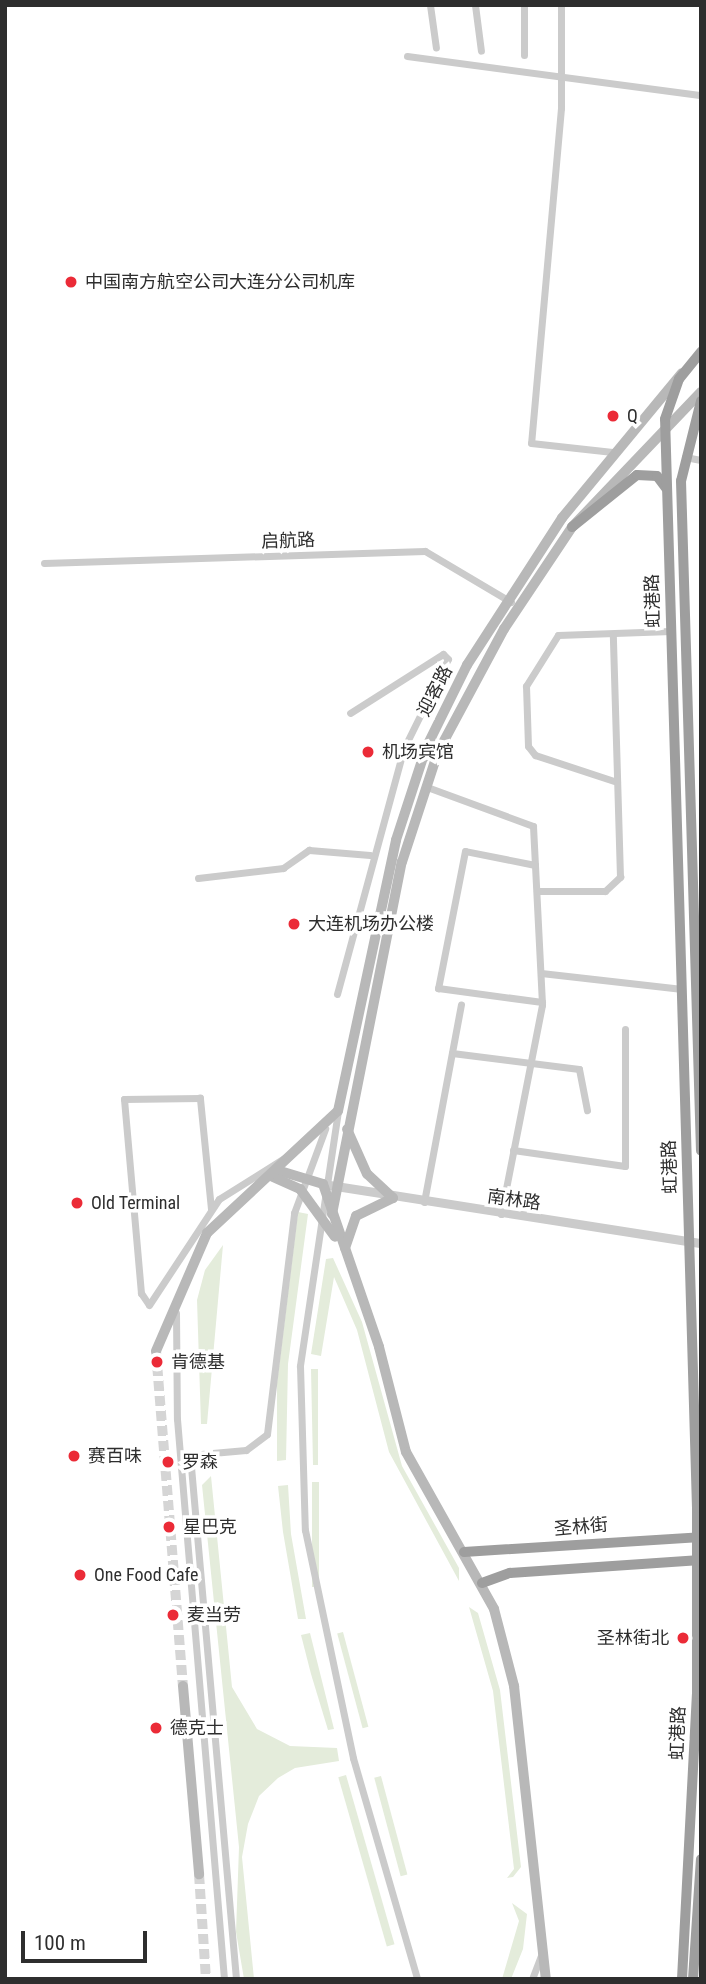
<!DOCTYPE html>
<meta charset="utf-8">
<style>
body{margin:0}
#map{position:relative;width:706px;height:1984px;overflow:hidden;background:#fff;font-family:"Roboto Condensed","Noto Sans SC",sans-serif}
div>[style]{position:absolute}
.green>*{inset:0;background:#e4ecdb;transform-origin:0 0}
.secondary-tunnel>*{height:10px;margin-top:-5px;transform-origin:0;background:repeating-linear-gradient(90deg,#d5d5d5 0 10px,transparent 0 15px)}
.minor>*{height:7px;margin:-3.5px;padding:0 3.5px;transform-origin:3.5px;border-radius:3.5px;background:#cbcbcb}
.tertiary>*{height:9px;margin:-4.5px;padding:0 4.5px;transform-origin:4.5px;border-radius:4.5px;background:#cbcbcb}
.secondary>*{height:10px;margin:-5px;padding:0 5px;transform-origin:5px;border-radius:5px;background:#b8b8b8}
.trunk>*{height:10px;margin:-5px;padding:0 5px;transform-origin:5px;border-radius:5px;background:#9e9e9e}
.dots>*{width:19px;height:19px;translate:-50% -50%;box-sizing:border-box;border:4px solid #fff;border-radius:50%}
span{translate:-50% -50%;white-space:nowrap;text-align:center;line-height:1.15;-webkit-text-stroke:7px #fff;paint-order:stroke}
.poi-label{font-size:18px;color:#2e2e2e}
.left{translate:0 -50%;text-align:left}
.right{translate:-100% -50%;text-align:right}
.street-label{font-size:18px;color:#2e2e2e}
.frame{position:absolute;inset:0;border:7px solid #2e2e2e;pointer-events:none}
.scale{position:absolute;left:21px;top:1931px;width:126px;height:32px;box-sizing:border-box;border:4px solid #2e2e2e;border-top:0;padding-left:9px;font-size:21px;line-height:24px;white-space:nowrap;color:#2e2e2e;-webkit-text-stroke:5px #fff;paint-order:stroke}
</style>
<div id="map">
<div class="green">
<div style="clip-path:polygon(298px 1212px,308px 1214px,288px 1364px,286px 1460px,277px 1461px,277px 1383px)"></div>
<div style="clip-path:polygon(223px 1245px,207px 1424px,201px 1424px,197px 1300px,205px 1270px)"></div>
<div style="clip-path:polygon(333px 1258px,362px 1322px,402px 1466px,459px 1568px,459px 1581px,389px 1452px,357px 1330px,334px 1277px,321px 1356px,311px 1354px,326px 1259px)"></div>
<div style="clip-path:polygon(311px 1369px,318px 1369px,318px 1465px,313px 1465px)"></div>
<div style="clip-path:polygon(211px 1476px,232px 1687px,257px 1729px,290px 1746px,337px 1748px,339px 1761px,295px 1768px,278px 1778px,259px 1796px,248px 1824px,242px 1857px,254px 1979px,244px 1979px,236px 1932px,239px 1847px,202px 1485px)"></div>
<div style="left:312px;top:1482px;width:7px;height:105px"></div>
<div style="clip-path:polygon(288px 1485px,291px 1534px,306px 1619px,298px 1619px,283px 1532px,278px 1486px)"></div>
<div style="clip-path:polygon(469px 1607px,478px 1613px,500px 1690px,521px 1867px,513px 1877px,507px 1878px,514px 1869px,493px 1691px)"></div>
<div style="left:343px;top:1632px;width:98px;height:6px;rotate:75deg"></div>
<div style="clip-path:polygon(310px 1633px,334px 1729px,328px 1730px,311px 1674px,301px 1635px)"></div>
<div style="left:346px;top:1775px;width:176px;height:8px;rotate:74deg"></div>
<div style="left:381px;top:1776px;width:102px;height:7px;rotate:75deg"></div>
<div style="clip-path:polygon(512px 1903px,527px 1914px,523px 1949px,511px 1979px,502px 1979px,519px 1921px)"></div>
</div>
<div class="secondary-tunnel">
<div style="left:156px;top:1351px;width:336px;rotate:85.4deg"></div>
<div style="left:199px;top:1874px;width:105px;rotate:86.2deg"></div>
</div>
<div class="minor">
<div style="left:430px;top:5px;width:43px;rotate:82.1deg"></div>
<div style="left:475px;top:5px;width:46px;rotate:82.6deg"></div>
<div style="left:524px;top:5px;width:50px;rotate:90deg"></div>
<div style="left:561px;top:5px;width:103px;rotate:90deg"></div>
<div style="left:561px;top:108px;width:336px;rotate:95.1deg"></div>
<div style="left:531px;top:443px;width:82px;rotate:6.3deg"></div>
<div style="left:407px;top:56px;width:297px;rotate:7.6deg"></div>
<div style="left:685px;top:457px;width:16px;rotate:11deg"></div>
<div style="left:44px;top:563px;width:381px;rotate:-1.8deg"></div>
<div style="left:425px;top:551px;width:100px;rotate:30.7deg"></div>
<div style="left:404px;top:748px;width:23px;rotate:25deg"></div>
<div style="left:617px;top:782px;width:86px;rotate:-161.8deg"></div>
<div style="left:535px;top:755px;width:11px;rotate:-128deg"></div>
<div style="left:528px;top:746px;width:60px;rotate:-91.9deg"></div>
<div style="left:526px;top:686px;width:60px;rotate:-57.9deg"></div>
<div style="left:558px;top:635px;width:113px;rotate:-2deg"></div>
<div style="left:427px;top:787px;width:113px;rotate:20.2deg"></div>
<div style="left:533px;top:826px;width:179px;rotate:87.1deg"></div>
<div style="left:542px;top:1005px;width:213px;rotate:101.1deg"></div>
<div style="left:535px;top:865px;width:71px;rotate:-168.7deg"></div>
<div style="left:465px;top:851px;width:140px;rotate:101.1deg"></div>
<div style="left:438px;top:988px;width:105px;rotate:7.7deg"></div>
<div style="left:198px;top:878px;width:86px;rotate:-6.7deg"></div>
<div style="left:283px;top:868px;width:32px;rotate:-35deg"></div>
<div style="left:309px;top:850px;width:61px;rotate:4.7deg"></div>
<div style="left:537px;top:891px;width:68px"></div>
<div style="left:605px;top:891px;width:21px;rotate:-43deg"></div>
<div style="left:620px;top:877px;width:243px;rotate:-91.7deg"></div>
<div style="left:541px;top:973px;width:142px;rotate:6.5deg"></div>
<div style="left:337px;top:994px;width:255px;rotate:-74.8deg"></div>
<div style="left:404px;top:748px;width:99px;rotate:-63.7deg"></div>
<div style="left:448px;top:659px;width:7px;rotate:-135deg"></div>
<div style="left:443px;top:654px;width:110px;rotate:147.6deg"></div>
<div style="left:452px;top:1053px;width:128px;rotate:7.2deg"></div>
<div style="left:579px;top:1069px;width:42px;rotate:79deg"></div>
<div style="left:338px;top:1111px;width:258px;rotate:98.5deg"></div>
<div style="left:300px;top:1366px;width:164px;rotate:88.3deg"></div>
<div style="left:305px;top:1530px;width:233px;rotate:78.1deg"></div>
<div style="left:353px;top:1758px;width:230px;rotate:73.8deg"></div>
<div style="left:513px;top:1150px;width:113px;rotate:8.1deg"></div>
<div style="left:625px;top:1166px;width:137px;rotate:-90deg"></div>
<div style="left:424px;top:1202px;width:201px;rotate:-79.4deg"></div>
<div style="left:211px;top:1209px;width:112px;rotate:-95.7deg"></div>
<div style="left:200px;top:1098px;width:76px;rotate:179.2deg"></div>
<div style="left:124px;top:1099px;width:195px;rotate:85deg"></div>
<div style="left:141px;top:1293px;width:14px;rotate:56deg"></div>
<div style="left:149px;top:1305px;width:127px;rotate:-56.6deg"></div>
<div style="left:219px;top:1199px;width:79px;rotate:-32.1deg"></div>
<div style="left:176px;top:1313px;width:106px;rotate:89.5deg"></div>
<div style="left:177px;top:1419px;width:562px;rotate:85.2deg"></div>
<div style="left:236px;top:1979px;width:526px;rotate:-95.02deg"></div>
<div style="left:190px;top:1455px;width:56px;rotate:-5.1deg"></div>
<div style="left:246px;top:1450px;width:26px;rotate:-37deg"></div>
<div style="left:267px;top:1434px;width:223px;rotate:-83deg"></div>
<div style="left:294px;top:1213px;width:90px;rotate:-69.7deg"></div>
<div style="left:532px;top:1979px;width:28px;rotate:-69deg"></div>
</div>
<div class="tertiary">
<div style="left:323px;top:1184px;width:383px;rotate:8.9deg"></div>
</div>
<div class="secondary">
<div style="left:280px;top:1171px;width:45px;rotate:16.8deg"></div>
<div style="left:323px;top:1184px;width:172px;rotate:71deg"></div>
<div style="left:379px;top:1347px;width:108px;rotate:75.6deg"></div>
<div style="left:406px;top:1452px;width:180px;rotate:60.7deg"></div>
<div style="left:494px;top:1609px;width:80px;rotate:75.4deg"></div>
<div style="left:514px;top:1686px;width:295px;rotate:83.8deg"></div>
<div style="left:273px;top:1177px;width:30px;rotate:24deg"></div>
<div style="left:300px;top:1189px;width:59px;rotate:53.9deg"></div>
<div style="left:332px;top:1214px;width:359px;rotate:-78.8deg"></div>
<div style="left:402px;top:862px;width:116px;rotate:-71.9deg"></div>
<div style="left:438px;top:752px;width:140px;rotate:-61.8deg"></div>
<div style="left:504px;top:629px;width:123px;rotate:-56.3deg"></div>
<div style="left:572px;top:527px;width:187px;rotate:-46.3deg"></div>
<div style="left:345px;top:1248px;width:34px;rotate:-71deg"></div>
<div style="left:356px;top:1216px;width:41px;rotate:-25.9deg"></div>
<div style="left:393px;top:1198px;width:35px;rotate:-137deg"></div>
<div style="left:367px;top:1174px;width:49px;rotate:-114deg"></div>
<div style="left:156px;top:1351px;width:129px;rotate:-66.6deg"></div>
<div style="left:207px;top:1233px;width:179px;rotate:-43deg"></div>
<div style="left:338px;top:1111px;width:277px;rotate:-77.9deg"></div>
<div style="left:396px;top:840px;width:97px;rotate:-71.9deg"></div>
<div style="left:426px;top:748px;width:93px;rotate:-63.7deg"></div>
<div style="left:467px;top:665px;width:175px;rotate:-57.1deg"></div>
<div style="left:562px;top:518px;width:188px;rotate:-50.4deg"></div>
<div style="left:183px;top:1686px;width:189px;rotate:85.1deg"></div>
</div>
<div class="trunk">
<div style="left:701px;top:401px;width:82px;rotate:104deg"></div>
<div style="left:681px;top:481px;width:670px;rotate:88.29deg"></div>
<div style="left:572px;top:527px;width:83px;rotate:-38.7deg"></div>
<div style="left:637px;top:475px;width:20px;rotate:3deg"></div>
<div style="left:657px;top:476px;width:15px;rotate:53deg"></div>
<div style="left:464px;top:1552px;width:237px;rotate:-3.6deg"></div>
<div style="left:482px;top:1583px;width:30px;rotate:-20deg"></div>
<div style="left:510px;top:1573px;width:191px;rotate:-3.9deg"></div>
<div style="left:682px;top:1979px;width:285px;rotate:-87deg"></div>
<div style="left:697px;top:1694px;width:186px;rotate:-90deg"></div>
<div style="left:697px;top:1508px;width:1089px;rotate:-91.68deg"></div>
<div style="left:665px;top:419px;width:42px;rotate:-70.7deg"></div>
<div style="left:679px;top:379px;width:35px;rotate:-51deg"></div>
<div style="left:693px;top:1979px;width:120px;rotate:-86.2deg"></div>
</div>
<div class="dots">
<div style="left:71px;top:282px;background:#eb2b37"></div>
<div style="left:613px;top:416px;background:#eb2b37"></div>
<div style="left:368px;top:752px;background:#eb2b37"></div>
<div style="left:294px;top:924px;background:#eb2b37"></div>
<div style="left:77px;top:1203px;background:#eb2b37"></div>
<div style="left:157px;top:1362px;background:#eb2b37"></div>
<div style="left:74px;top:1456px;background:#eb2b37"></div>
<div style="left:168px;top:1462px;background:#eb2b37"></div>
<div style="left:169px;top:1527px;background:#eb2b37"></div>
<div style="left:80px;top:1575px;background:#eb2b37"></div>
<div style="left:173px;top:1615px;background:#eb2b37"></div>
<div style="left:683px;top:1638px;background:#eb2b37"></div>
<div style="left:156px;top:1728px;background:#eb2b37"></div>
</div>
<div class="poi-label">
<span class="left" style="left:85px;top:282px">中国南方航空公司大连分公司机库</span>
<span class="left" style="left:627px;top:416px">Q</span>
<span class="left" style="left:382px;top:752px">机场宾馆</span>
<span class="left" style="left:308px;top:924px">大连机场办公楼</span>
<span class="left" style="left:91px;top:1203px">Old Terminal</span>
<span class="left" style="left:171px;top:1362px">肯德基</span>
<span class="left" style="left:88px;top:1456px">赛百味</span>
<span class="left" style="left:182px;top:1462px">罗森</span>
<span class="left" style="left:183px;top:1527px">星巴克</span>
<span class="left" style="left:94px;top:1575px">One Food Cafe</span>
<span class="left" style="left:187px;top:1615px">麦当劳</span>
<span class="right" style="left:669px;top:1638px">圣林街北</span>
<span class="left" style="left:170px;top:1728px">德克士</span>
</div>
<div class="street-label">
<span style="left:288px;top:541px;rotate:-2deg">启航路</span>
<span style="left:653px;top:601px;rotate:-92deg">虹港路</span>
<span style="left:435px;top:691px;rotate:-63deg">迎客路</span>
<span style="left:670px;top:1167px;rotate:-92deg">虹港路</span>
<span style="left:514px;top:1200px;rotate:8deg">南林路</span>
<span style="left:581px;top:1527px;rotate:-5deg">圣林街</span>
<span style="left:678px;top:1733px;rotate:-88deg">虹港路</span>
</div>
<div class="frame"></div>
<div class="scale">100 m</div>
</div>
